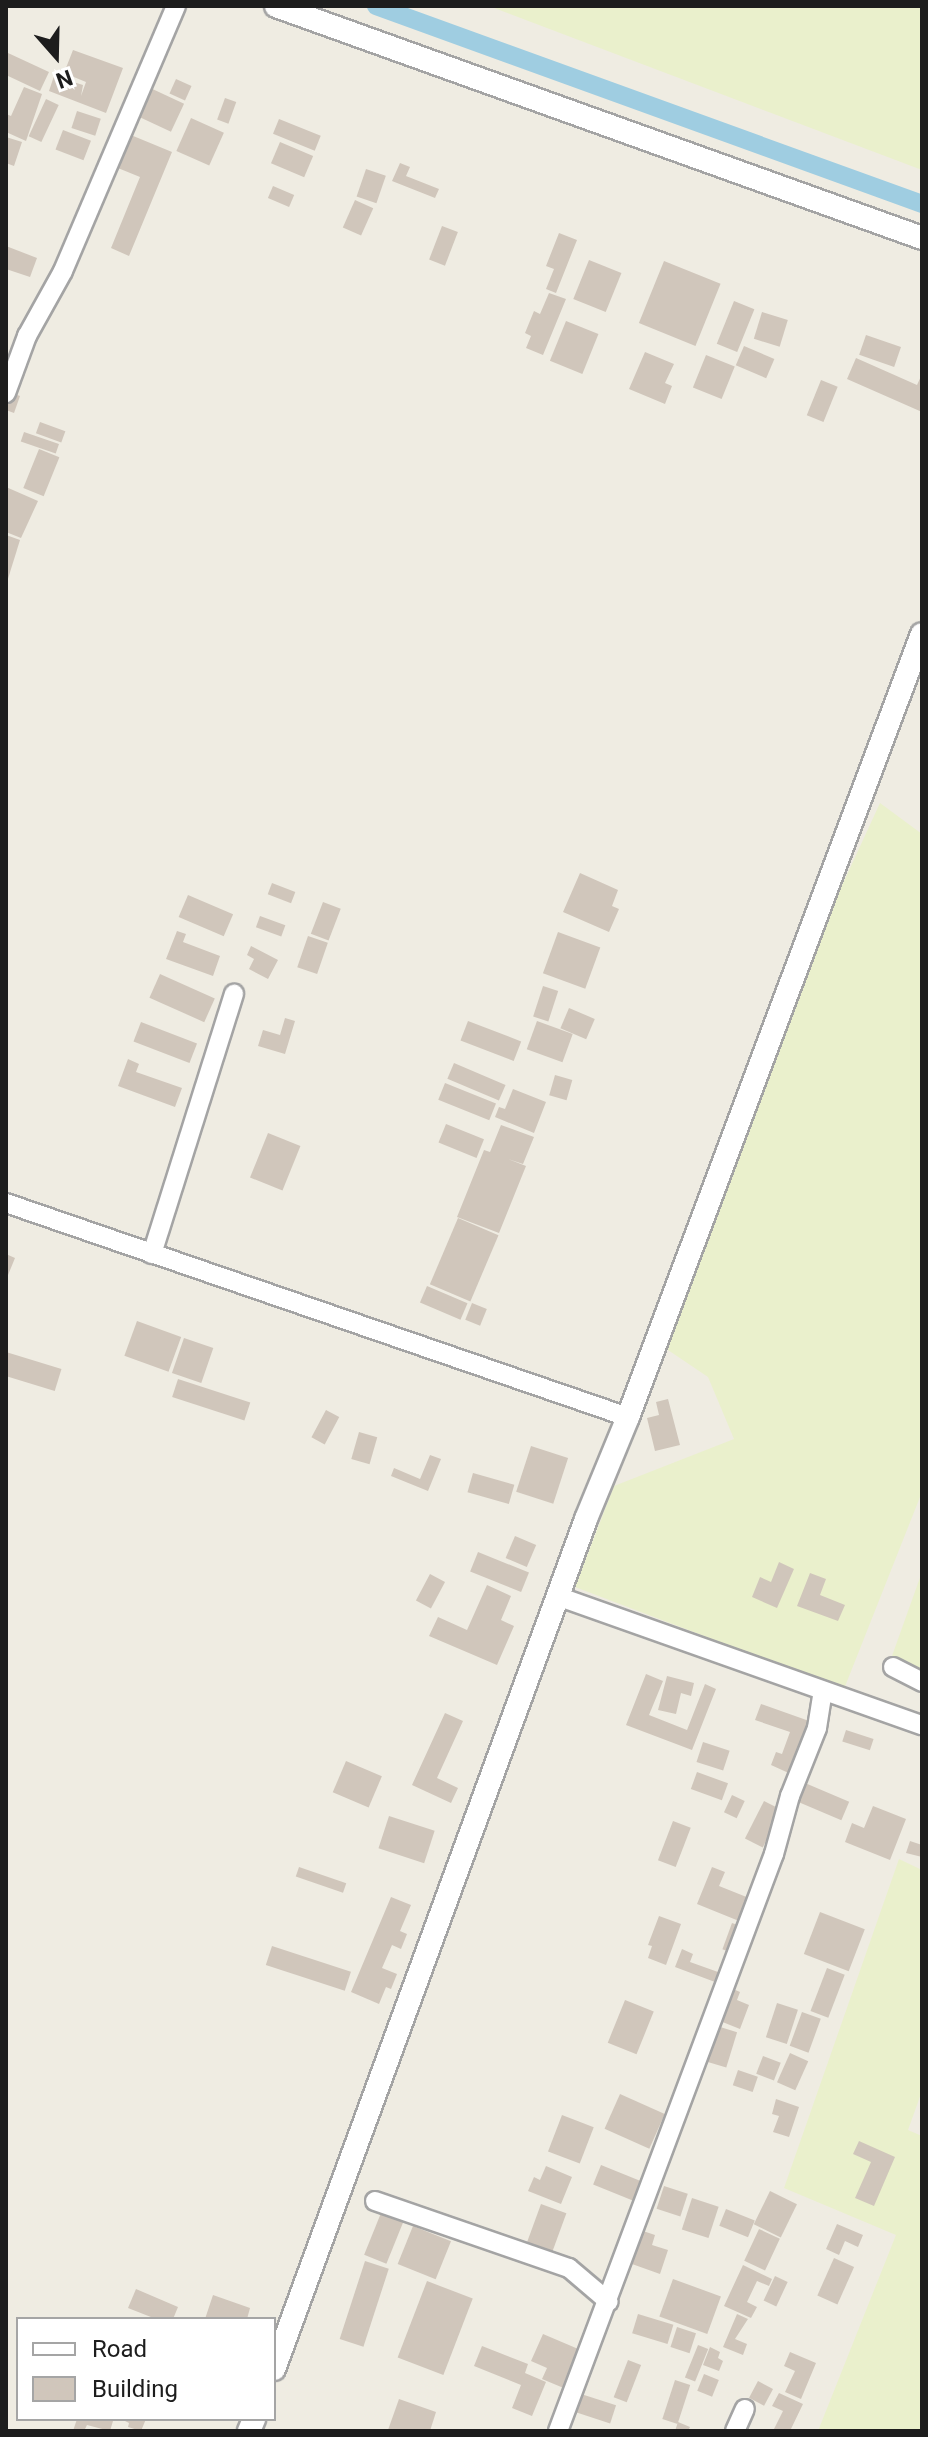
<!DOCTYPE html>
<style>
body{margin:0}
#map{position:relative;width:928px;height:2437px;overflow:hidden;background:#efece2;font-family:Roboto,sans-serif}
div>[style]{position:absolute}
.farmland>*{inset:0;background:#eaf0cc}
.canal>*{height:18px;margin:-9px;padding:0 9px;transform-origin:9px;border-radius:9px;background:#9fcde1}
.building>*{inset:0;background:#d0c6bb;transform-origin:0 0}
.roads{filter:drop-shadow(2px 0 #a4a4a4) drop-shadow(-2px 0 #a4a4a4) drop-shadow(0 2px #a4a4a4) drop-shadow(0 -2px #a4a4a4)}
.minor>*{height:18px;margin:-9px;padding:0 9px;transform-origin:9px;border-radius:9px;background:#fff}
.tertiary>*{height:22px;margin:-11px;padding:0 11px;transform-origin:11px;border-radius:11px;background:#fff}
span{translate:-50% -50%;white-space:nowrap;text-align:center;line-height:1.15;-webkit-text-stroke:6px #fff;paint-order:stroke}
.frame{position:absolute;inset:0;border:8px solid #1d1d1d;pointer-events:none}
.legend{position:absolute;left:16px;top:2317px;width:260px;height:104px;box-sizing:border-box;background:#fff;border:2px solid #a5a5a5;margin:0;padding:10px 14px;list-style:none;font-size:24px;color:#1d1d1d}
.legend li{display:flex;align-items:center;gap:16px;height:40px}
.legend b{width:40px;border:2px solid #a5a5a5}
.north{position:absolute;left:16px;top:16px;width:80px;height:80px;-webkit-text-stroke:6px #fff;paint-order:stroke;rotate:160deg;font-size:22px;font-weight:700;line-height:32px;text-align:center;color:#1d1d1d}
.north::after{content:'';display:block;margin:auto;width:28px;height:36px;background:#1d1d1d;clip-path:polygon(50% 0,100% 100%,50% 72%,0 100%)}
</style>
<div id="map">
<div class="farmland">
<div style="clip-path:polygon(489px 6px,922px 6px,922px 170px)"></div>
<div style="clip-path:polygon(880px 803px,922px 834px,922px 1492px,844px 1689px,575px 1587px,614px 1486px,734px 1439px,708px 1377px,665px 1348px,769px 1044px)"></div>
<div style="clip-path:polygon(922px 1572px,922px 1671px,892px 1656px)"></div>
<div style="clip-path:polygon(899px 1859px,922px 1870px,922px 2091px,908px 2130px,922px 2136px,922px 2431px,818px 2431px,896px 2235px,784px 2188px)"></div>
</div>
<div class="canal">
<div style="left:376px;top:6px;width:581px;rotate:19.93deg"></div>
</div>
<div class="building">
<div style="clip-path:polygon(73px 50px,123px 68px,106px 113px,49px 91px,54px 76px,83px 85px,81px 96px,86px 82px,64px 73px)"></div>
<div style="clip-path:polygon(8px 53px,49px 72px,40px 91px,6px 75px)"></div>
<div style="left:176px;top:79px;width:17px;height:16px;rotate:24deg"></div>
<div style="left:146px;top:86px;width:42px;height:31px;rotate:25deg"></div>
<div style="clip-path:polygon(24px 87px,42px 94px,26px 141px,6px 132px,6px 114px,11px 116px)"></div>
<div style="left:225px;top:98px;width:12px;height:23px;rotate:20deg"></div>
<div style="left:46px;top:99px;width:14px;height:41px;rotate:25deg"></div>
<div style="left:77px;top:111px;width:25px;height:18px;rotate:18deg"></div>
<div style="left:191px;top:118px;width:36px;height:36px;rotate:24deg"></div>
<div style="left:279px;top:119px;width:45px;height:16px;rotate:22deg"></div>
<div style="left:63px;top:130px;width:30px;height:21px;rotate:21deg"></div>
<div style="clip-path:polygon(126px 133px,172px 152px,129px 256px,111px 248px,140px 177px,113px 166px)"></div>
<div style="clip-path:polygon(6px 137px,22px 142px,14px 166px,6px 163px)"></div>
<div style="left:280px;top:142px;width:36px;height:23px;rotate:23deg"></div>
<div style="clip-path:polygon(400px 163px,410px 167px,406px 176px,439px 189px,435px 198px,392px 181px)"></div>
<div style="left:366px;top:169px;width:21px;height:29px;rotate:19deg"></div>
<div style="left:273px;top:186px;width:23px;height:13px;rotate:23deg"></div>
<div style="left:355px;top:200px;width:20px;height:30px;rotate:24deg"></div>
<div style="left:442px;top:226px;width:17px;height:36px;rotate:21deg"></div>
<div style="clip-path:polygon(559px 233px,577px 240px,556px 293px,546px 289px,554px 269px,546px 266px)"></div>
<div style="clip-path:polygon(6px 246px,37px 258px,30px 277px,6px 269px)"></div>
<div style="left:589px;top:260px;width:35px;height:42px;rotate:22deg"></div>
<div style="left:664px;top:261px;width:61px;height:67px;rotate:22deg"></div>
<div style="clip-path:polygon(549px 293px,566px 299px,543px 355px,526px 348px,531px 336px,525px 333px,534px 311px,540px 314px)"></div>
<div style="left:734px;top:301px;width:22px;height:46px;rotate:22deg"></div>
<div style="left:762px;top:312px;width:27px;height:28px;rotate:17deg"></div>
<div style="left:566px;top:321px;width:35px;height:43px;rotate:22deg"></div>
<div style="left:866px;top:335px;width:37px;height:21px;rotate:19deg"></div>
<div style="left:744px;top:346px;width:33px;height:21px;rotate:23deg"></div>
<div style="clip-path:polygon(645px 352px,674px 364px,665px 383px,672px 386px,665px 404px,629px 389px)"></div>
<div style="left:706px;top:355px;width:31px;height:35px;rotate:22deg"></div>
<div style="clip-path:polygon(856px 358px,917px 385px,922px 374px,922px 412px,847px 379px)"></div>
<div style="left:821px;top:380px;width:18px;height:38px;rotate:22deg"></div>
<div style="clip-path:polygon(9px 392px,20px 396px,14px 413px,6px 410px)"></div>
<div style="left:40px;top:422px;width:27px;height:12px;rotate:20deg"></div>
<div style="left:24px;top:432px;width:37px;height:10px;rotate:19deg"></div>
<div style="left:39px;top:449px;width:22px;height:42px;rotate:22deg"></div>
<div style="clip-path:polygon(6px 487px,38px 501px,21px 538px,6px 532px)"></div>
<div style="clip-path:polygon(6px 535px,20px 540px,7px 582px,6px 582px)"></div>
<div style="clip-path:polygon(580px 873px,618px 890px,612px 906px,619px 909px,609px 932px,563px 912px)"></div>
<div style="left:272px;top:883px;width:25px;height:12px;rotate:21deg"></div>
<div style="left:188px;top:895px;width:49px;height:24px;rotate:23deg"></div>
<div style="left:323px;top:902px;width:19px;height:34px;rotate:21deg"></div>
<div style="left:260px;top:916px;width:27px;height:12px;rotate:20deg"></div>
<div style="clip-path:polygon(177px 931px,186px 934px,183px 942px,220px 956px,213px 976px,166px 959px)"></div>
<div style="left:558px;top:932px;width:45px;height:44px;rotate:20deg"></div>
<div style="left:308px;top:936px;width:21px;height:33px;rotate:19deg"></div>
<div style="clip-path:polygon(251px 946px,278px 960px,268px 979px,249px 969px,254px 959px,247px 955px)"></div>
<div style="left:160px;top:974px;width:60px;height:26px;rotate:24deg"></div>
<div style="left:543px;top:986px;width:16px;height:32px;rotate:18deg"></div>
<div style="left:569px;top:1008px;width:28px;height:22px;rotate:23deg"></div>
<div style="clip-path:polygon(285px 1018px,295px 1021px,285px 1054px,258px 1046px,263px 1030px,280px 1035px)"></div>
<div style="left:468px;top:1021px;width:57px;height:21px;rotate:21deg"></div>
<div style="left:537px;top:1021px;width:38px;height:30px;rotate:20deg"></div>
<div style="left:141px;top:1022px;width:60px;height:21px;rotate:21deg"></div>
<div style="clip-path:polygon(128px 1059px,139px 1064px,136px 1072px,182px 1088px,175px 1107px,118px 1086px)"></div>
<div style="left:454px;top:1063px;width:56px;height:17px;rotate:23deg"></div>
<div style="left:555px;top:1075px;width:18px;height:21px;rotate:16deg"></div>
<div style="left:445px;top:1083px;width:55px;height:18px;rotate:22deg"></div>
<div style="clip-path:polygon(513px 1089px,546px 1102px,534px 1133px,495px 1117px,499px 1107px,505px 1109px)"></div>
<div style="left:446px;top:1124px;width:41px;height:20px;rotate:22deg"></div>
<div style="clip-path:polygon(501px 1125px,534px 1137px,523px 1164px,508px 1159px,526px 1166px,499px 1233px,457px 1217px,484px 1150px,490px 1152px)"></div>
<div style="left:268px;top:1133px;width:35px;height:48px;rotate:22deg"></div>
<div style="left:458px;top:1218px;width:44px;height:72px;rotate:23deg"></div>
<div style="clip-path:polygon(6px 1254px,15px 1258px,6px 1280px)"></div>
<div style="left:427px;top:1286px;width:44px;height:18px;rotate:23deg"></div>
<div style="left:472px;top:1303px;width:16px;height:18px;rotate:22deg"></div>
<div style="left:137px;top:1321px;width:47px;height:37px;rotate:20deg"></div>
<div style="left:184px;top:1338px;width:31px;height:37px;rotate:19deg"></div>
<div style="left:6px;top:1352px;width:58px;height:23px;rotate:17deg"></div>
<div style="left:178px;top:1379px;width:76px;height:19px;rotate:18deg"></div>
<div style="clip-path:polygon(668px 1399px,680px 1445px,655px 1451px,647px 1418px,659px 1415px,656px 1402px)"></div>
<div style="left:326px;top:1410px;width:15px;height:31px;rotate:28deg"></div>
<div style="left:359px;top:1432px;width:19px;height:28px;rotate:16deg"></div>
<div style="left:531px;top:1446px;width:39px;height:48px;rotate:18deg"></div>
<div style="clip-path:polygon(430px 1455px,441px 1459px,428px 1491px,391px 1476px,394px 1468px,420px 1479px)"></div>
<div style="left:473px;top:1473px;width:43px;height:20px;rotate:16deg"></div>
<div style="left:515px;top:1536px;width:23px;height:24px;rotate:23deg"></div>
<div style="left:478px;top:1552px;width:55px;height:21px;rotate:22deg"></div>
<div style="clip-path:polygon(779px 1562px,794px 1569px,777px 1608px,752px 1597px,760px 1577px,771px 1582px)"></div>
<div style="clip-path:polygon(810px 1573px,826px 1579px,820px 1595px,845px 1605px,838px 1621px,797px 1606px)"></div>
<div style="left:430px;top:1574px;width:17px;height:30px;rotate:28deg"></div>
<div style="clip-path:polygon(487px 1585px,511px 1596px,501px 1620px,514px 1626px,497px 1665px,429px 1636px,438px 1617px,467px 1630px)"></div>
<div style="clip-path:polygon(646px 1674px,663px 1681px,649px 1715px,687px 1730px,705px 1684px,716px 1689px,692px 1750px,626px 1725px)"></div>
<div style="clip-path:polygon(667px 1676px,694px 1683px,691px 1696px,681px 1693px,676px 1714px,658px 1710px)"></div>
<div style="clip-path:polygon(761px 1704px,812px 1722px,793px 1775px,771px 1765px,776px 1752px,782px 1754px,790px 1732px,755px 1720px)"></div>
<div style="clip-path:polygon(445px 1713px,463px 1721px,437px 1778px,458px 1788px,451px 1803px,412px 1785px)"></div>
<div style="left:846px;top:1730px;width:29px;height:12px;rotate:18deg"></div>
<div style="left:703px;top:1742px;width:28px;height:21px;rotate:18deg"></div>
<div style="left:346px;top:1761px;width:39px;height:34px;rotate:23deg"></div>
<div style="left:697px;top:1772px;width:33px;height:18px;rotate:20deg"></div>
<div style="left:805px;top:1783px;width:48px;height:20px;rotate:23deg"></div>
<div style="left:732px;top:1795px;width:14px;height:19px;rotate:25deg"></div>
<div style="left:764px;top:1801px;width:20px;height:42px;rotate:27deg"></div>
<div style="clip-path:polygon(873px 1806px,906px 1819px,890px 1860px,845px 1842px,852px 1823px,864px 1828px)"></div>
<div style="left:389px;top:1816px;width:48px;height:34px;rotate:18deg"></div>
<div style="left:673px;top:1821px;width:19px;height:42px;rotate:21deg"></div>
<div style="clip-path:polygon(910px 1841px,922px 1845px,922px 1857px,906px 1853px)"></div>
<div style="left:299px;top:1867px;width:50px;height:10px;rotate:19deg"></div>
<div style="clip-path:polygon(712px 1867px,725px 1872px,719px 1886px,749px 1898px,739px 1921px,697px 1904px)"></div>
<div style="clip-path:polygon(391px 1897px,411px 1905px,400px 1931px,407px 1934px,401px 1949px,392px 1945px,382px 1968px,397px 1974px,391px 1989px,386px 1987px,379px 2004px,351px 1992px)"></div>
<div style="left:820px;top:1912px;width:48px;height:45px;rotate:21deg"></div>
<div style="clip-path:polygon(659px 1916px,681px 1924px,666px 1965px,648px 1958px,652px 1946px,648px 1945px)"></div>
<div style="left:732px;top:1923px;width:12px;height:28px;rotate:20deg"></div>
<div style="left:272px;top:1946px;width:83px;height:20px;rotate:18deg"></div>
<div style="clip-path:polygon(682px 1949px,693px 1954px,690px 1962px,718px 1972px,720px 1968px,728px 1971px,723px 1985px,675px 1967px)"></div>
<div style="left:827px;top:1968px;width:19px;height:46px;rotate:21deg"></div>
<div style="clip-path:polygon(733px 1989px,740px 1992px,737px 2000px,749px 2005px,740px 2029px,720px 2021px)"></div>
<div style="left:625px;top:2000px;width:31px;height:46px;rotate:22deg"></div>
<div style="left:777px;top:2003px;width:22px;height:36px;rotate:18deg"></div>
<div style="left:802px;top:2012px;width:20px;height:36px;rotate:20deg"></div>
<div style="left:717px;top:2026px;width:21px;height:37px;rotate:17deg"></div>
<div style="left:790px;top:2053px;width:20px;height:32px;rotate:24deg"></div>
<div style="left:763px;top:2056px;width:19px;height:19px;rotate:21deg"></div>
<div style="left:738px;top:2070px;width:21px;height:16px;rotate:19deg"></div>
<div style="left:620px;top:2094px;width:49px;height:38px;rotate:24deg"></div>
<div style="clip-path:polygon(776px 2099px,799px 2107px,789px 2137px,773px 2132px,779px 2116px,772px 2114px)"></div>
<div style="left:562px;top:2115px;width:34px;height:39px;rotate:21deg"></div>
<div style="clip-path:polygon(859px 2141px,895px 2157px,874px 2206px,855px 2198px,871px 2162px,853px 2154px)"></div>
<div style="left:601px;top:2165px;width:48px;height:21px;rotate:22deg"></div>
<div style="clip-path:polygon(546px 2166px,572px 2177px,561px 2204px,528px 2191px,534px 2177px,540px 2180px)"></div>
<div style="left:664px;top:2186px;width:25px;height:24px;rotate:18deg"></div>
<div style="left:770px;top:2191px;width:30px;height:37px;rotate:26deg"></div>
<div style="left:692px;top:2198px;width:28px;height:33px;rotate:18deg"></div>
<div style="left:541px;top:2204px;width:27px;height:48px;rotate:20deg"></div>
<div style="left:726px;top:2209px;width:31px;height:18px;rotate:22deg"></div>
<div style="left:381px;top:2213px;width:24px;height:45px;rotate:22deg"></div>
<div style="clip-path:polygon(837px 2224px,863px 2235px,858px 2247px,845px 2241px,839px 2255px,826px 2249px)"></div>
<div style="left:413px;top:2226px;width:41px;height:41px;rotate:22deg"></div>
<div style="left:759px;top:2229px;width:23px;height:35px;rotate:25deg"></div>
<div style="clip-path:polygon(643px 2231px,655px 2235px,652px 2245px,668px 2250px,660px 2274px,632px 2264px)"></div>
<div style="left:834px;top:2258px;width:22px;height:41px;rotate:24deg"></div>
<div style="left:365px;top:2261px;width:25px;height:82px;rotate:18deg"></div>
<div style="clip-path:polygon(743px 2265px,772px 2279px,769px 2286px,757px 2281px,747px 2302px,757px 2307px,751px 2318px,724px 2306px)"></div>
<div style="left:775px;top:2276px;width:14px;height:27px;rotate:25deg"></div>
<div style="left:673px;top:2279px;width:51px;height:40px;rotate:20deg"></div>
<div style="left:427px;top:2281px;width:49px;height:82px;rotate:21deg"></div>
<div style="clip-path:polygon(136px 2289px,178px 2307px,173px 2319px,156px 2319px,128px 2308px)"></div>
<div style="clip-path:polygon(213px 2295px,250px 2308px,247px 2319px,205px 2319px)"></div>
<div style="left:638px;top:2314px;width:37px;height:20px;rotate:17deg"></div>
<div style="clip-path:polygon(737px 2314px,748px 2319px,735px 2339px,747px 2344px,743px 2355px,723px 2347px)"></div>
<div style="left:677px;top:2327px;width:20px;height:21px;rotate:18deg"></div>
<div style="clip-path:polygon(543px 2334px,583px 2351px,566px 2389px,542px 2379px,547px 2368px,531px 2361px)"></div>
<div style="left:698px;top:2345px;width:11px;height:35px;rotate:22deg"></div>
<div style="clip-path:polygon(482px 2346px,528px 2364px,525px 2373px,546px 2382px,532px 2416px,512px 2408px,521px 2385px,474px 2366px)"></div>
<div style="clip-path:polygon(710px 2347px,720px 2352px,718px 2358px,723px 2361px,719px 2371px,703px 2365px)"></div>
<div style="clip-path:polygon(790px 2352px,816px 2363px,801px 2399px,785px 2392px,795px 2371px,784px 2366px)"></div>
<div style="left:628px;top:2360px;width:14px;height:40px;rotate:21deg"></div>
<div style="left:704px;top:2374px;width:16px;height:18px;rotate:22deg"></div>
<div style="left:675px;top:2380px;width:16px;height:41px;rotate:18deg"></div>
<div style="left:758px;top:2381px;width:17px;height:19px;rotate:28deg"></div>
<div style="left:578px;top:2393px;width:40px;height:19px;rotate:18deg"></div>
<div style="clip-path:polygon(779px 2393px,803px 2404px,790px 2431px,773px 2431px,783px 2411px,772px 2406px)"></div>
<div style="clip-path:polygon(399px 2399px,436px 2412px,430px 2431px,388px 2430px)"></div>
<div style="clip-path:polygon(77px 2419px,106px 2419px,113px 2421px,110px 2431px,87px 2425px,84px 2431px,73px 2431px)"></div>
<div style="clip-path:polygon(121px 2419px,146px 2419px,141px 2431px,128px 2427px,129px 2423px)"></div>
<div style="clip-path:polygon(678px 2422px,690px 2427px,688px 2431px,675px 2431px)"></div>
</div>
<div class="roads">
<div class="minor">
<div style="left:6px;top:393px;width:61px;rotate:-69.8deg"></div>
<div style="left:27px;top:336px;width:74px;rotate:-61deg"></div>
<div style="left:63px;top:271px;width:288px;rotate:-66.9deg"></div>
<div style="left:6px;top:1203px;width:658px;rotate:18.99deg"></div>
<div style="left:152px;top:1254px;width:273px;rotate:-72.5deg"></div>
<div style="left:557px;top:1596px;width:387px;rotate:19.5deg"></div>
<div style="left:893px;top:1667px;width:33px;rotate:27deg"></div>
<div style="left:375px;top:2201px;width:205px;rotate:19.1deg"></div>
<div style="left:569px;top:2268px;width:52px;rotate:40.4deg"></div>
<div style="left:558px;top:2431px;width:616px;rotate:-69.48deg"></div>
<div style="left:774px;top:1854px;width:60px;rotate:-74.6deg"></div>
<div style="left:790px;top:1796px;width:73px;rotate:-68.3deg"></div>
<div style="left:817px;top:1728px;width:36px;rotate:-81deg"></div>
<div style="left:735px;top:2431px;width:24px;rotate:-66deg"></div>
</div>
<div class="tertiary">
<div style="left:276px;top:6px;width:686px;rotate:19.75deg"></div>
<div style="left:274px;top:2369px;width:905px;rotate:-69.84deg"></div>
<div style="left:586px;top:1519px;width:110px;rotate:-67.6deg"></div>
<div style="left:628px;top:1417px;width:836px;rotate:-69.42deg"></div>
<div style="left:249px;top:2431px;width:13px;rotate:-67deg"></div>
</div>
</div>
<div class="frame"></div>
<ul class="legend">
<li><b style="height:10px;background:#fff"></b>Road</li>
<li><b style="height:22px;background:#d0c6bb"></b>Building</li>
</ul>
<div class="north">N</div>
</div>
